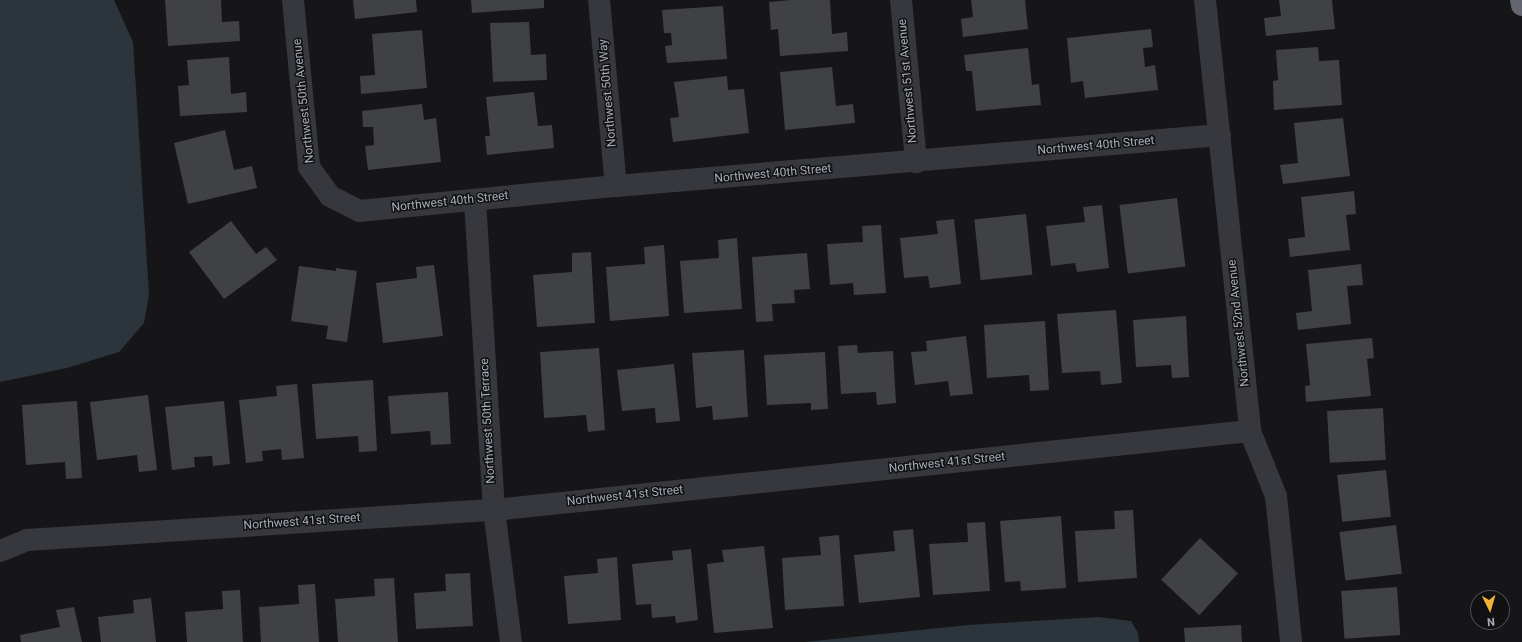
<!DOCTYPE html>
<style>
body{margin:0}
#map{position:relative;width:1522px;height:642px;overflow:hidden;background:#161618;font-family:Roboto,sans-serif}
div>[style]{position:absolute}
.water>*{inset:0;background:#2c353c}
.building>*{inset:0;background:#404145;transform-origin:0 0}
.minor>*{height:22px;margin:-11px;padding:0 11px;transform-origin:11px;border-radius:11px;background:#37383d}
.motorway>*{height:22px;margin:-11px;padding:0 11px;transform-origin:11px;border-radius:11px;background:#63666e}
span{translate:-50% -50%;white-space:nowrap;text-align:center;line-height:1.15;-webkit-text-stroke:3px #111113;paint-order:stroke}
.street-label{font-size:12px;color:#a8adb8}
.north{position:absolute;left:1470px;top:590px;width:40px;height:40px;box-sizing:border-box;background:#111113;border:1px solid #4d4f55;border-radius:50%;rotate:175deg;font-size:11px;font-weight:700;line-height:16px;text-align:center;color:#a8adb8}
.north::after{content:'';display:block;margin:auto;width:14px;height:18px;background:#f2b134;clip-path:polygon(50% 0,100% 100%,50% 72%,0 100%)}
</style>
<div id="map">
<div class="water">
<div style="clip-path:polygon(0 0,114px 0,133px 42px,149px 294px,144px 323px,119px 352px,67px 368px,0 382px)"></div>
<div style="clip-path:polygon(1099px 617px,1131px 621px,1138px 633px,1139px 642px,805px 642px,968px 625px)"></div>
</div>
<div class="building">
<div style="clip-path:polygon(165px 0,221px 0,222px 22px,239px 21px,240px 41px,168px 46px)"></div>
<div style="clip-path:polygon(353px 0,416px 0,417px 12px,355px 19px)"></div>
<div style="clip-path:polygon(471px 0,544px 0,544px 8px,472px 13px)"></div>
<div style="clip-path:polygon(791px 0,830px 0,832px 34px,847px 32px,848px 51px,780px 56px,778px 29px,771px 30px,769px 2px)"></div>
<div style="clip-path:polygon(971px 0,1025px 0,1028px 29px,963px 37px,961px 19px,973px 17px)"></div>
<div style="clip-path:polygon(1279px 0,1332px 0,1335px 29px,1266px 36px,1264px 18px,1281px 16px)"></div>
<div style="clip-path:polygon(723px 6px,727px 59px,667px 63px,665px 46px,672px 45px,671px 33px,664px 33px,662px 10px)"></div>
<div style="clip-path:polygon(529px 22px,531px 55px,546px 54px,547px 80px,493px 82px,490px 23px)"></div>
<div style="clip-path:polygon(1151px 29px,1153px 47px,1143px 48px,1145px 67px,1155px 65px,1158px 90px,1085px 98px,1083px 81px,1071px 83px,1067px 38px)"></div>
<div style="clip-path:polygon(422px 30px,427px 88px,361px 94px,360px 76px,375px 75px,372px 34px)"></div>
<div style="clip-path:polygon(1318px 47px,1319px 61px,1339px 60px,1342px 105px,1274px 110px,1273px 81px,1278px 80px,1276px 50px)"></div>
<div style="clip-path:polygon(1028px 48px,1032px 85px,1039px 84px,1041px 105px,976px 111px,972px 71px,966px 71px,964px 55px)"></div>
<div style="clip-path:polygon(229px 57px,231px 94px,246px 92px,247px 112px,180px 116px,178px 86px,189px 85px,187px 60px)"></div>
<div style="clip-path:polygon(832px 67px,836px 106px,853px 104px,855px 123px,785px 130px,780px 72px)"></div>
<div style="clip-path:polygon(727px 76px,728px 90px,744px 89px,749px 133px,673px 142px,670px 118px,679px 117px,674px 82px)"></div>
<div style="clip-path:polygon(534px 92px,538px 126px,552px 125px,554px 148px,487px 155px,485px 136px,490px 136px,486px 97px)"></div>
<div style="clip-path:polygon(422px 104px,424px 120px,436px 118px,441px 162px,368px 170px,365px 146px,374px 145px,373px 127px,363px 127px,362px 111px)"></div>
<div style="clip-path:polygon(1343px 118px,1350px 176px,1283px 184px,1280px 165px,1298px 163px,1294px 123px)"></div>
<div style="clip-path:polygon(225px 130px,234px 170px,252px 166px,257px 188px,188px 204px,174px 143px)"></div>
<div style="clip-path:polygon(1354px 191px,1356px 214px,1346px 215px,1350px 250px,1290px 257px,1288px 239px,1305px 237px,1301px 197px)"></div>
<div style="left:1177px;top:198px;width:69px;height:58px;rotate:83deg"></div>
<div style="clip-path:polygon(1102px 205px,1109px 268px,1077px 272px,1075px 263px,1051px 266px,1046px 226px,1085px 222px,1083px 207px)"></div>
<div style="left:1026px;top:214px;width:61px;height:52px;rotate:84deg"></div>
<div style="clip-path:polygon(954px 219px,961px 284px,930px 288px,928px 276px,904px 278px,900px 238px,938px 234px,936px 221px)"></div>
<div style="clip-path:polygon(231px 221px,256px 254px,266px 247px,277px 260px,224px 299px,189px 252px)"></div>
<div style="clip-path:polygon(881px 225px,886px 293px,854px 295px,853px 283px,830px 285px,827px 244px,863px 242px,862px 226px)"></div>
<div style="clip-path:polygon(737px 238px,742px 309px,684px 313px,680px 261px,719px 258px,718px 240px)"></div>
<div style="clip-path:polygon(664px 245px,669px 316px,610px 321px,606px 267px,645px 264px,644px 247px)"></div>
<div style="clip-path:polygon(591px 252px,595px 323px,537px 327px,533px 275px,572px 272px,572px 253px)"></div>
<div style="clip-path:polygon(807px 253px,810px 289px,794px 290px,795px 303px,772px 304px,773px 321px,756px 322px,752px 257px)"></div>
<div style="clip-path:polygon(1361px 264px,1363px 285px,1347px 286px,1351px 324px,1298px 330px,1296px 313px,1312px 311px,1308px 270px)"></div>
<div style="clip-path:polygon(434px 265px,443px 336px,383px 343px,376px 283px,417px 278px,416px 267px)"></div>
<div style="clip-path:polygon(299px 266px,336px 271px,336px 268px,357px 271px,347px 342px,326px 339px,328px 326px,291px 321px)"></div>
<div style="clip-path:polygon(1116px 310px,1122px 383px,1101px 385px,1100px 371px,1062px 373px,1057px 314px)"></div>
<div style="clip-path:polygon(1186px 316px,1189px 377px,1172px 378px,1171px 365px,1136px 367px,1133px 320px)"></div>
<div style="clip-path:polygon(1045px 321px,1049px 390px,1030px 391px,1029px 375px,987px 378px,984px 325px)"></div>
<div style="clip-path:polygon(966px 336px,973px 394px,950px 396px,948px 381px,915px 385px,911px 352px,927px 351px,926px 341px)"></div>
<div style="clip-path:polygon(1372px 338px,1374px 358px,1367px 359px,1371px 396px,1306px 402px,1305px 386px,1310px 385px,1306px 344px)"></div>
<div style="clip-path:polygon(857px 345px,858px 353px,893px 351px,896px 403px,877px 405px,876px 392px,841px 394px,838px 346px)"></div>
<div style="clip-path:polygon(599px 348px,605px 430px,588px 432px,586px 415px,544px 418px,540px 352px)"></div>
<div style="clip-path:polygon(744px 350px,748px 417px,713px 420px,712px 406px,696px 408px,692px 353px)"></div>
<div style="clip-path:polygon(825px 352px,828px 409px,811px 410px,811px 403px,767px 405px,764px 355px)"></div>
<div style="clip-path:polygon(674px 364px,680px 421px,656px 423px,655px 408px,622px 411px,617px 370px)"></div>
<div style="clip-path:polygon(373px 380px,377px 451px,359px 452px,358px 436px,316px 439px,312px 384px)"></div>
<div style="clip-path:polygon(297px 384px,304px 458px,282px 460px,281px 449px,262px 451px,263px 461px,246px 463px,239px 400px,277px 396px,276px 386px)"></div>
<div style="clip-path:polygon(448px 392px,451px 444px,431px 445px,430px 431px,391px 434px,388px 396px)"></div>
<div style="clip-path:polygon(148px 395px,157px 470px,139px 472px,137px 455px,97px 460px,90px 402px)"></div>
<div style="clip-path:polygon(77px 401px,82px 478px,66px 479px,65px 462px,26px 465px,22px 405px)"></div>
<div style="clip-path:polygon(224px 401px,230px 464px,213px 466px,212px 456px,194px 457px,195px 467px,172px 470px,165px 407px)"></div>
<div style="left:1383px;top:408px;width:52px;height:56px;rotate:87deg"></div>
<div style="left:1386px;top:470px;width:47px;height:49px;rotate:84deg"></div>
<div style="clip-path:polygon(1133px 510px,1137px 578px,1078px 582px,1075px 531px,1115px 529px,1114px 511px)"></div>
<div style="clip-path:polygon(1061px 516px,1066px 588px,1021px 591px,1020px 581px,1005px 582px,1000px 521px)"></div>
<div style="clip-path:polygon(985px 522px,990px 591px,933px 595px,929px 544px,968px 542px,967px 523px)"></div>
<div style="left:1396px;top:525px;width:49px;height:57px;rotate:83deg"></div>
<div style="clip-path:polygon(913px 529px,920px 597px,859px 603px,854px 555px,895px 551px,893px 531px)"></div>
<div style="clip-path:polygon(839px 535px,844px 606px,785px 610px,782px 558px,821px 555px,819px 537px)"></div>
<div style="left:1200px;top:538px;width:52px;height:57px;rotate:43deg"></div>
<div style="clip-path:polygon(764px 546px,773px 628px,714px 633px,707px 564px,724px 562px,722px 550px)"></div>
<div style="clip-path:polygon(691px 549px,698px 620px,676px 623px,675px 616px,652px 618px,651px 604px,636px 605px,632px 564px,673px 560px,672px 551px)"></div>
<div style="clip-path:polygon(617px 557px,621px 620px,568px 624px,564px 576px,598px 573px,597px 559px)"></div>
<div style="clip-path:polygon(470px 573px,473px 626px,416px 629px,414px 593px,446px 591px,445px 574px)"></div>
<div style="clip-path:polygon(394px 578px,398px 642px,338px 642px,335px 599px,375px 596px,374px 579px)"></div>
<div style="clip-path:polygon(315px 584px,319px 642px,261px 642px,259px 607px,299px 604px,298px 585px)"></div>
<div style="left:1397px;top:587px;width:48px;height:56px;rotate:86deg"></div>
<div style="clip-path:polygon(240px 590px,243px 642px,187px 642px,185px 612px,223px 609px,222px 591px)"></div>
<div style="clip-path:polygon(151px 598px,156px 642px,101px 642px,98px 617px,134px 613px,133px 600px)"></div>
<div style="clip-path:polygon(74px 607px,82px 642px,21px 642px,20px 635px,60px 627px,56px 610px)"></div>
<div style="clip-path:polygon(1241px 625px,1242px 642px,1185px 642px,1184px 628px)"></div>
</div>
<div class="minor">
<div style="left:293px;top:0;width:168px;rotate:84.5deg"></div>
<div style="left:309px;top:167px;width:36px;rotate:54deg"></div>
<div style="left:330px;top:196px;width:33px;rotate:27deg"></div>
<div style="left:359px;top:211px;width:258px;rotate:-5.6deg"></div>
<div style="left:616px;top:186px;width:606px;rotate:-4.83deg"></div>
<div style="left:599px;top:0;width:187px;rotate:84.8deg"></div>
<div style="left:901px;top:0;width:163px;rotate:84.7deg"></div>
<div style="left:1205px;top:0;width:433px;rotate:84deg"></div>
<div style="left:1250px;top:431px;width:70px;rotate:68.2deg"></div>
<div style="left:1276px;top:496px;width:147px;rotate:84.1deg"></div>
<div style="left:475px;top:200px;width:311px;rotate:86.5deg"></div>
<div style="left:494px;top:510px;width:133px;rotate:82.7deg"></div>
<div style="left:0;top:551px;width:29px;rotate:-22deg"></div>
<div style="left:27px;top:540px;width:468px;rotate:-3.7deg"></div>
<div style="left:494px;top:510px;width:760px;rotate:-5.97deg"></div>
</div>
<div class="motorway">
<div style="left:1521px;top:0;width:5px;rotate:79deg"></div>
</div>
<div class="street-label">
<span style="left:908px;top:81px;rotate:-95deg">Northwest 51st Avenue</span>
<span style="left:608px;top:93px;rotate:-95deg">Northwest 50th Way</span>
<span style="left:304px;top:101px;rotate:-96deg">Northwest 50th Avenue</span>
<span style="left:1096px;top:146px;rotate:-5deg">Northwest 40th Street</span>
<span style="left:773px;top:174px;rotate:-5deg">Northwest 40th Street</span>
<span style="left:450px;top:202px;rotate:-6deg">Northwest 40th Street</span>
<span style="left:1239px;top:323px;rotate:-96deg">Northwest 52nd Avenue</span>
<span style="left:488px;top:421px;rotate:-93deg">Northwest 50th Terrace</span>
<span style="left:947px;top:463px;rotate:-6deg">Northwest 41st Street</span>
<span style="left:625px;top:496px;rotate:-6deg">Northwest 41st Street</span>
<span style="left:302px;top:522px;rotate:-4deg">Northwest 41st Street</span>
</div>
<div class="north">N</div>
</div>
